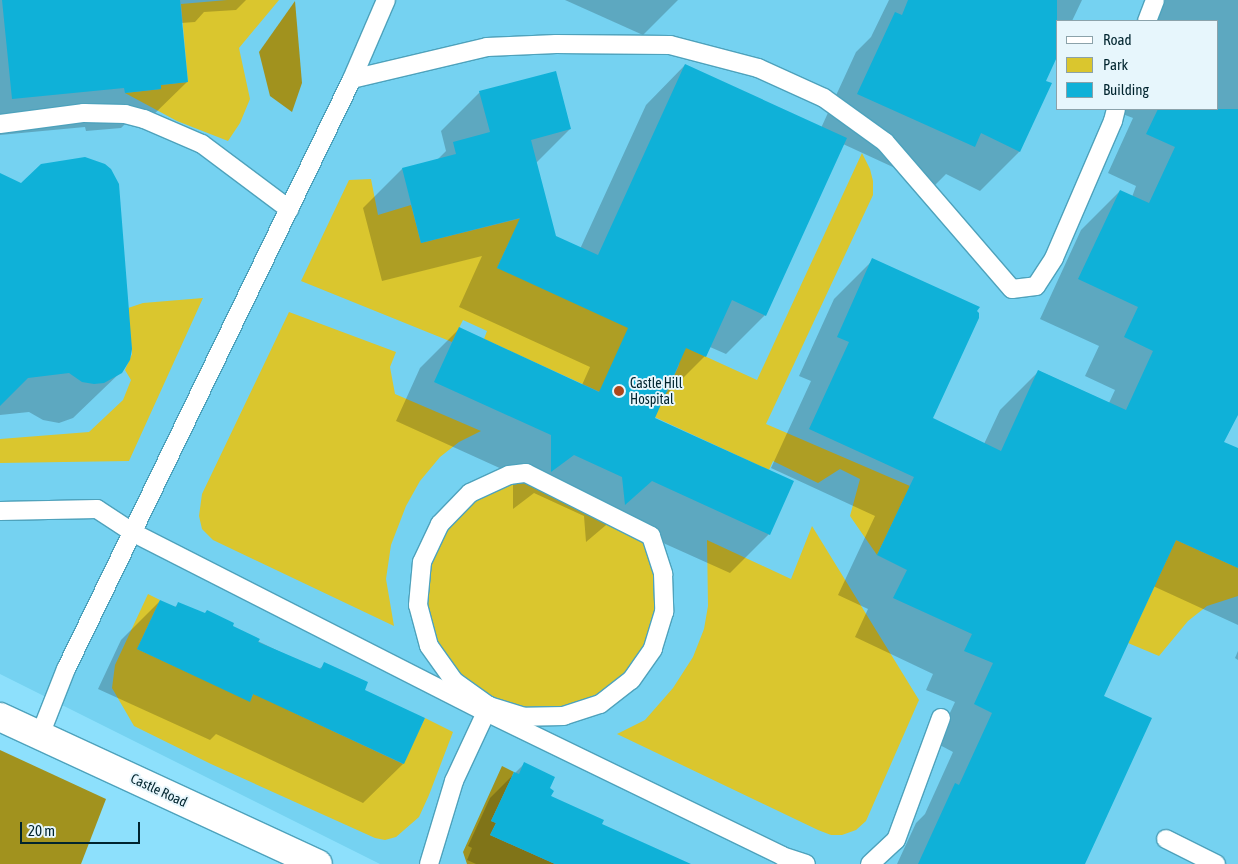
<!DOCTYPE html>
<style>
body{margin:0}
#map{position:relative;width:1238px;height:864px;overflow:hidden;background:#8de0fc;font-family:"Asap Condensed",sans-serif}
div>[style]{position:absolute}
.built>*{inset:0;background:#75d2f1}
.green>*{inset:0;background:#dac62e}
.forest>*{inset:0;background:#a1921e}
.shadow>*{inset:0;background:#0003}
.building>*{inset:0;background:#0fb1d8}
.roads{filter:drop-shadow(1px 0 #4ea2bc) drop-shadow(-1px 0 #4ea2bc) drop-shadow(0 1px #4ea2bc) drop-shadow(0 -1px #4ea2bc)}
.service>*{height:18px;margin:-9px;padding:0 9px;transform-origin:9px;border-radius:9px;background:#fff}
.tertiary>*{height:28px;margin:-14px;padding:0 14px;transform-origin:14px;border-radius:14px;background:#fff}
.dots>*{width:14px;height:14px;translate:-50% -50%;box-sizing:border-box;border:2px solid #e7f6fc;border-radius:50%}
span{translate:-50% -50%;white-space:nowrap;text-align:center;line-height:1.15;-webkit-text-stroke:4px #e7f6fc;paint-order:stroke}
.poi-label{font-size:14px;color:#00242e}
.left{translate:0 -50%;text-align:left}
.street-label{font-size:14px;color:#00242e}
.legend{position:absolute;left:1056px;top:20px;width:162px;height:90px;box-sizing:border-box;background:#e7f6fc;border:1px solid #8ba2aa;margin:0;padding:6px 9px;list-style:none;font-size:15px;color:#00242e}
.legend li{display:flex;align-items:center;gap:10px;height:25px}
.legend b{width:25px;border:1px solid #8ba2aa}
.scale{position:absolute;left:20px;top:822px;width:120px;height:22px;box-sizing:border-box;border:2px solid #00242e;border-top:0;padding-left:6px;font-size:15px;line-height:18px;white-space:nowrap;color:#00242e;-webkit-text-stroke:4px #e7f6fc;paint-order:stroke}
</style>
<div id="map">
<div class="built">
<div style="clip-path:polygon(evenodd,0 0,1238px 0,1238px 864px,380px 864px,0 674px,0 0,1057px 21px,1217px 21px,1217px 109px,1057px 109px,1057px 21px)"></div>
</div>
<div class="green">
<div style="clip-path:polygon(227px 0,279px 0,239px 48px,250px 99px,240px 123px,228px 141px,177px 121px,125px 93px,161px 89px,161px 85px,188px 82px,181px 4px)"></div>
<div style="clip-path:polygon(862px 153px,870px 169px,873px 181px,873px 195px,766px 424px,910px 486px,877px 555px,850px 516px,860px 479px,840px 469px,818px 483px,773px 461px,769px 470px,633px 407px,667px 392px,679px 365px,676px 343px,757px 380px)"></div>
<div style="clip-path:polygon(371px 179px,378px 215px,411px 205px,421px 243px,522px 218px,517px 245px,509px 242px,497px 268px,646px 318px,622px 402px,484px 339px,487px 331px,463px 320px,452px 342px,301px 281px,349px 180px)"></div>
<div style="clip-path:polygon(203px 298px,129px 461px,0 463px,0 439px,89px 432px,123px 400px,131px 380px,125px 370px,132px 354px,128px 308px,143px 303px)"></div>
<div style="clip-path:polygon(289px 312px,396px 352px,390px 367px,395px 394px,481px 431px,459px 442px,440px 457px,420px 481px,406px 506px,391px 545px,386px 579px,394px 626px,213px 540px,202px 529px,199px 516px,202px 494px)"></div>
<div style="clip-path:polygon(509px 475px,651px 536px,664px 612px,631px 680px,564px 716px,489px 706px,429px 646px,422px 562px,440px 524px)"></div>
<div style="clip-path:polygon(812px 526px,919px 700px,866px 821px,856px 830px,842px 835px,831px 835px,818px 830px,617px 734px,645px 720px,673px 688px,693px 657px,704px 629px,708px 606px,707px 540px,791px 579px)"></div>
<div style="clip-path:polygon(1176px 540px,1238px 568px,1238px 596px,1207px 606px,1188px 621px,1159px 656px,1128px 643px)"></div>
<div style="clip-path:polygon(148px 594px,160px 600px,137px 649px,250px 701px,273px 652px,288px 710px,403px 764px,425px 718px,453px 732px,429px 795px,419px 817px,396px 837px,385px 840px,375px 838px,211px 764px,134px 726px,112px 688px,115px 665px)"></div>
</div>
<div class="forest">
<div style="clip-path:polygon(295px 1px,302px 83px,292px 112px,270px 96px,259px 52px)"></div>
<div style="clip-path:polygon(0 750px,106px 799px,81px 864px,0 864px)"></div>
<div style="clip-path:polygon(502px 766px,514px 772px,491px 821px,496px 823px,490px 835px,555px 864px,467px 864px,463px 852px)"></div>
</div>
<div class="shadow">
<div style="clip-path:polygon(0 0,246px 0,236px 10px,204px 12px,195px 22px,181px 23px,187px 82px,147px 121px,126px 123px,121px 128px,86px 131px,85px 127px,0 135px)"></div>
<div style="clip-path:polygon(565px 0,678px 0,643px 35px)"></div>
<div style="clip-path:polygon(889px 0,1082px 0,1072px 21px,1057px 21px,1044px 81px,1050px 84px,1019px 152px,980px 191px,946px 174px,934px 186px,843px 144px,765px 315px,726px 354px,710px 347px,705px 356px,666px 395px,664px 395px,654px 418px,769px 534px,730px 573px,612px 520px,586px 542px,584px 516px,534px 493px,513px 509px,513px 474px,396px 421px,420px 368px,459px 329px,582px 385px,590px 367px,459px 307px,482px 256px,382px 281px,363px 208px,402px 169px,437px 160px,446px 151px,441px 131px,480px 92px,570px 129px,536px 163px,555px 237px,580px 249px,646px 105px,685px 65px,821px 128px,856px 52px,871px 37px)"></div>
<div style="clip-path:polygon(1156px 0,1238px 0,1238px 412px,1222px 443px,1238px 450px,1238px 625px,1153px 586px,1102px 697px,1084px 864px,897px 864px,916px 823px,925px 814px,953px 752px,936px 743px,955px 702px,926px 690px,933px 674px,855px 637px,868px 609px,838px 595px,875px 516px,771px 468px,811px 381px,799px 376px,834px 299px,873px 260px,932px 419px,984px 444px,1000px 410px,1039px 371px,1109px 403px,1115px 390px,1085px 376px,1099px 346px,1040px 319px,1081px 230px,1120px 191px,1132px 197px,1136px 186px,1108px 173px,1133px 118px,1120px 113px,1121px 109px,1217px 109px,1217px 21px,1147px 21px)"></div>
<div style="clip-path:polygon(0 174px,124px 369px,73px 418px,59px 423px,43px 420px,29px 412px,0 415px)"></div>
<div style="clip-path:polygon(160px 601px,174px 608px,179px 603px,318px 670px,325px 664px,363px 690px,423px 718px,403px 764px,363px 803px,216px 734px,210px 740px,98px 689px,121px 640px)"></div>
<div style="clip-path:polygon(1238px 651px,1238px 660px,1235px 658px)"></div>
<div style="clip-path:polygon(524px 764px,548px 789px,550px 796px,601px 825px,687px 864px,476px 864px,467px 860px,472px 848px,468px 846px,490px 798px)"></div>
</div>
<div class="building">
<div style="clip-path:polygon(2px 0,180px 0,188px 82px,161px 85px,161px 89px,125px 93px,124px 88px,12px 99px)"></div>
<div style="clip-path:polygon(908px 0,1057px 0,1057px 57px,1046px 81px,1052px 83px,1020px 152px,981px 133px,975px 147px,857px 94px,895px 12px,902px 15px)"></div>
<div style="clip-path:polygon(685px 64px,847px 138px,766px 316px,732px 300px,706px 357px,686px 348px,655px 418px,794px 481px,770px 535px,652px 481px,625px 505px,622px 477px,574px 455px,551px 472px,551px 435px,434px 382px,459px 327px,599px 392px,628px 328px,497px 268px,520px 218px,421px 243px,402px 168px,456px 154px,453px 142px,490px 132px,479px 91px,556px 71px,571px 129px,531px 140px,556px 236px,598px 255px)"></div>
<div style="clip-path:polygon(1158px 109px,1238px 109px,1238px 415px,1224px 442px,1238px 448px,1238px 568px,1176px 540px,1104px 696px,1152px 718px,1085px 864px,918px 864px,955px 783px,959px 785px,992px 713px,974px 704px,993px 663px,964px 651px,972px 634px,893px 598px,907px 570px,877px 555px,914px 477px,809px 429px,849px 342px,837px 337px,872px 258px,980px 307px,977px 311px,979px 313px,979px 318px,933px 418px,1001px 451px,1038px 370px,1126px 410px,1153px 351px,1124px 337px,1138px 307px,1078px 279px,1120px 190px,1149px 203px,1175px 147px,1146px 134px)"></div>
<div style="clip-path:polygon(85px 157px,105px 164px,111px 169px,119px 184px,132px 349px,130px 360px,122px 373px,104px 383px,94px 384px,82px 382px,69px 373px,28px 378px,0 406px,0 173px,21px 183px,41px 164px)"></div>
<div style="clip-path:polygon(160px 600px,176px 607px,178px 602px,205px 613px,207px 610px,234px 623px,233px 626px,260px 639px,258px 642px,321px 669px,324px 662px,368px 682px,365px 690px,425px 718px,404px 764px,253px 694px,250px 702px,137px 649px)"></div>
<div style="clip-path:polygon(524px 762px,555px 777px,550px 788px,554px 791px,551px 796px,604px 820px,602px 824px,691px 864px,555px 864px,490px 835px,496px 823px,491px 821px,514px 772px,519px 774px)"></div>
</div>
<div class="roads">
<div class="service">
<div style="left:1147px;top:21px;width:22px;rotate:-69deg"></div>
<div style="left:352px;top:79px;width:139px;rotate:-13.3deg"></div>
<div style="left:487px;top:47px;width:69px;rotate:-2.5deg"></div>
<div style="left:556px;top:44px;width:114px;rotate:0.5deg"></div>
<div style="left:670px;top:45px;width:91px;rotate:14.6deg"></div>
<div style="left:758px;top:68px;width:72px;rotate:24.4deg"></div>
<div style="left:824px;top:98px;width:75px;rotate:35.8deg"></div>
<div style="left:885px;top:142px;width:194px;rotate:49.2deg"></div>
<div style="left:1012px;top:289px;width:24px;rotate:-7deg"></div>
<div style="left:1036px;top:286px;width:33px;rotate:-57deg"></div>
<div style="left:1054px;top:258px;width:149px;rotate:-66.7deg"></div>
<div style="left:1113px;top:121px;width:12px;rotate:-76deg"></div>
<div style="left:0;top:124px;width:85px;rotate:-7.5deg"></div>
<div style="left:84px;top:113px;width:41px;rotate:1.4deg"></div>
<div style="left:125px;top:114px;width:20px;rotate:15deg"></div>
<div style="left:144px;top:119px;width:63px;rotate:23.3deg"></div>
<div style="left:202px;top:144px;width:109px;rotate:36.8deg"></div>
<div style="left:526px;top:473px;width:140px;rotate:26.7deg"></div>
<div style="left:651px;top:536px;width:40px;rotate:72deg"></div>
<div style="left:663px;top:574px;width:38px;rotate:88deg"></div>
<div style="left:664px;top:612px;width:39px;rotate:107deg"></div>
<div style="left:653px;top:649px;width:38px;rotate:125deg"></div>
<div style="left:631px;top:680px;width:39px;rotate:142deg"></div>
<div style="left:600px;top:704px;width:38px;rotate:162deg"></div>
<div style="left:564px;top:716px;width:39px;rotate:179deg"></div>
<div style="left:525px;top:717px;width:38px;rotate:-163deg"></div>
<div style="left:489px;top:706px;width:43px;rotate:-144.5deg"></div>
<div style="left:454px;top:681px;width:43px;rotate:-125.5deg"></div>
<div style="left:429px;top:646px;width:42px;rotate:-105deg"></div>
<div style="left:418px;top:605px;width:43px;rotate:-84.7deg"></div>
<div style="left:422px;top:562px;width:42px;rotate:-64.7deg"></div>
<div style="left:440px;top:524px;width:43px;rotate:-45.9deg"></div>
<div style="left:470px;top:493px;width:43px;rotate:-24.8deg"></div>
<div style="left:509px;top:475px;width:17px;rotate:-7deg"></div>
<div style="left:0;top:511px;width:97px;rotate:-1.2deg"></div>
<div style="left:97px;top:509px;width:42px;rotate:33.3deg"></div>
<div style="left:132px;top:532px;width:397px;rotate:27deg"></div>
<div style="left:486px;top:712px;width:329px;rotate:25.9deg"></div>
<div style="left:782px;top:856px;width:25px;rotate:18deg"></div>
<div style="left:40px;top:735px;width:71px;rotate:-68.5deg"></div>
<div style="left:66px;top:669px;width:656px;rotate:-64.14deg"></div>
<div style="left:352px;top:79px;width:86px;rotate:-66.7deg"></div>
<div style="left:1166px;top:839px;width:56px;rotate:26.6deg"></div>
<div style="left:429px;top:864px;width:87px;rotate:-73.2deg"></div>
<div style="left:454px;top:781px;width:83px;rotate:-65deg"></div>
<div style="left:870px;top:864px;width:35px;rotate:-43deg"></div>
<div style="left:896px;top:840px;width:130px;rotate:-69.8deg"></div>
</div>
<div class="tertiary">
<div style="left:0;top:717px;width:350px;rotate:24.8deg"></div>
</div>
</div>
<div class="dots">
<div style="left:619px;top:391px;background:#ad471c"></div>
</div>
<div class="poi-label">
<span class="left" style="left:630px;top:391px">Castle Hill<br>Hospital</span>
</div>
<div class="street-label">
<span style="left:159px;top:790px;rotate:25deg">Castle Road</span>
</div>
<ul class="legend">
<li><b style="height:6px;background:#fff"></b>Road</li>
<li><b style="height:14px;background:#dac62e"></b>Park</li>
<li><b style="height:14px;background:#0fb1d8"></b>Building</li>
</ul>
<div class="scale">20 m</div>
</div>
